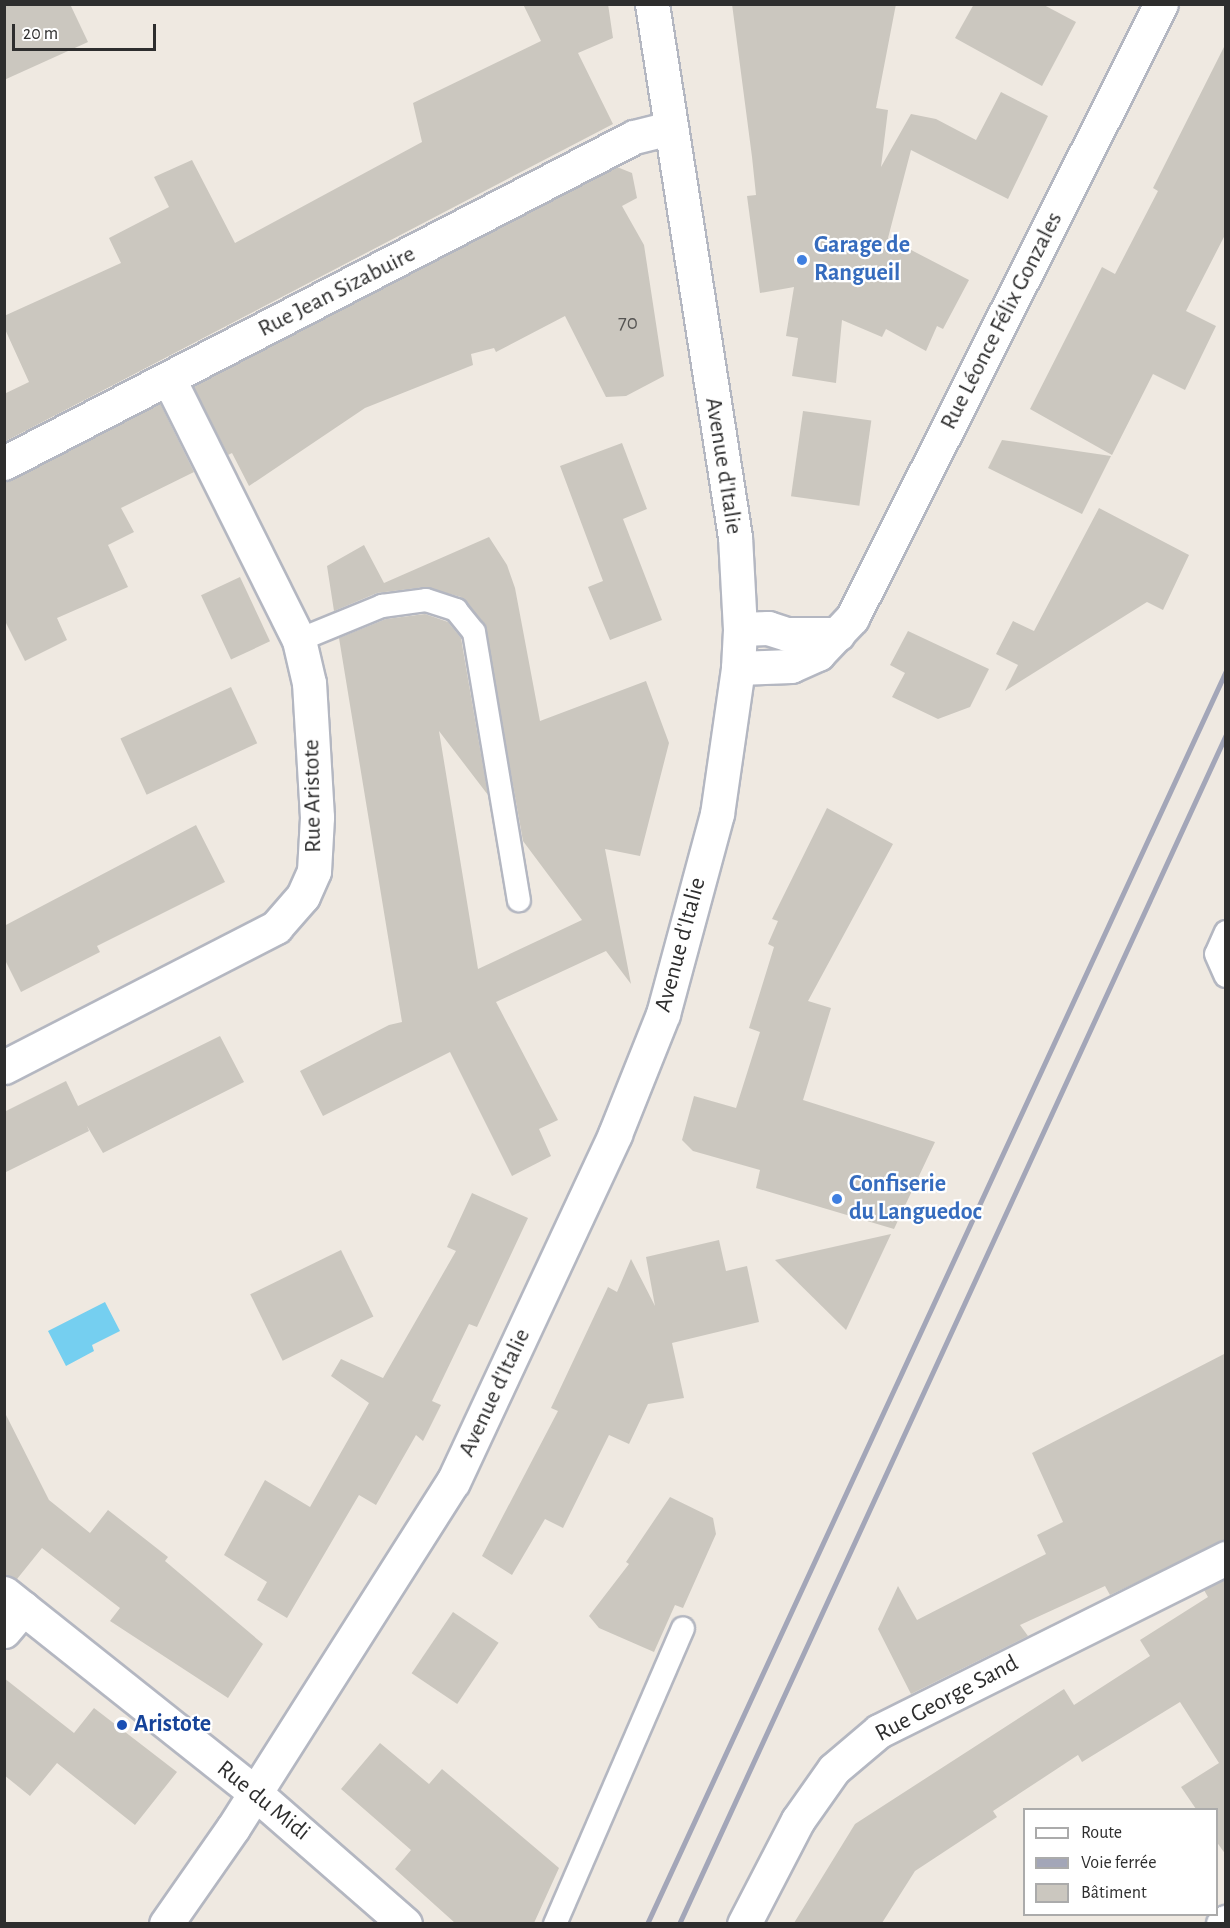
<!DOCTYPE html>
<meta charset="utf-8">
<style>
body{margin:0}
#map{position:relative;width:1230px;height:1928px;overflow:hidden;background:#efe9e1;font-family:"Alegreya Sans",sans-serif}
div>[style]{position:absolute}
.water>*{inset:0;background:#75cff0}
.building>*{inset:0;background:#cbc7bf;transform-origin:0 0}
.roads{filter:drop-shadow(2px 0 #b4b7c1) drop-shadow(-2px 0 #b4b7c1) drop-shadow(0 2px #b4b7c1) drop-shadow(0 -2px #b4b7c1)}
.lane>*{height:22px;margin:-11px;padding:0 11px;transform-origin:11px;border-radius:11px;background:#fff}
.street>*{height:33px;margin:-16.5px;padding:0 16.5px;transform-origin:16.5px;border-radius:16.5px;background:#fff}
.rail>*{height:4.5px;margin:-2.25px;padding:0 2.25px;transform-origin:2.25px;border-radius:2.25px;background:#a3a6b8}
.dots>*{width:16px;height:16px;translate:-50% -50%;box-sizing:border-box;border:3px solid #fff;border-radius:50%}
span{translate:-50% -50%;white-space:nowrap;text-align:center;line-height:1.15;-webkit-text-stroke:4.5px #fff;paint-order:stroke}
.number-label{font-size:21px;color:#555452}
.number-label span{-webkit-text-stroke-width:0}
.shop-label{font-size:24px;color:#366cbe;font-weight:700}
.left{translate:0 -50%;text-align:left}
.street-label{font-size:24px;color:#2e2e2e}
.transit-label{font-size:24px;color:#164399;font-weight:700}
.frame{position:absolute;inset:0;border:6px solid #2e2e2e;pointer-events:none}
.legend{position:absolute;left:1023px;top:1808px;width:195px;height:108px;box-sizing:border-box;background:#fff;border:2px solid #ababab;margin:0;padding:8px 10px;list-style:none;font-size:18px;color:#2e2e2e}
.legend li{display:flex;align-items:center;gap:12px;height:30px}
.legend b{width:30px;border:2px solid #ababab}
.scale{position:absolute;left:12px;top:24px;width:144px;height:27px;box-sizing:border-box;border:3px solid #2e2e2e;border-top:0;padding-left:8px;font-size:18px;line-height:21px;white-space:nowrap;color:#2e2e2e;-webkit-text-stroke:4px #fff;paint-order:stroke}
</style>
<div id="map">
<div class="water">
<div style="clip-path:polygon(105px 1302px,120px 1331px,92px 1345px,94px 1351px,66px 1366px,48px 1331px)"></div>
</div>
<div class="building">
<div style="clip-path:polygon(4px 4px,70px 4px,88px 42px,4px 80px)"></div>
<div style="clip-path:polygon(523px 4px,608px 4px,613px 38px,578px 53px,613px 124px,4px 442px,4px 394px,29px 382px,4px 327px,4px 316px,121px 263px,109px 238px,169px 207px,154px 177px,192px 160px,235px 243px,422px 142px,413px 103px,541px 41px)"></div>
<div style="clip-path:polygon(732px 4px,896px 4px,876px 108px,888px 110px,881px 167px,911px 114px,936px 119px,976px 140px,1001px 92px,1048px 116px,1008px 199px,911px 150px,888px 238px,969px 280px,943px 329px,937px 326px,926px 351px,886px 329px,882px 337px,842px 320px,836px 383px,792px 376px,798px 338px,786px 336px,794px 287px,760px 293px,747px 196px,756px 195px,752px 157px)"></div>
<div style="clip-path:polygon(974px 4px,1042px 4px,1076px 22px,1042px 86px,955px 38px)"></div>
<div style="clip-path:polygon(1226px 43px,1226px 233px,1186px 311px,1216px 326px,1185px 390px,1153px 374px,1112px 455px,1030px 409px,1102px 267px,1115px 274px,1158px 191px,1153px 188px)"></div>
<div style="clip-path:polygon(617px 167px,632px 173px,637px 198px,622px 206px,644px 245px,664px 376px,626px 396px,606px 397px,565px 316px,496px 352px,494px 348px,471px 354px,473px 365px,365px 408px,249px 486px,232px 453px,228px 455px,193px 386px)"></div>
<div style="clip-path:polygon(160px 403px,194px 472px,121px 508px,134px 532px,108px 545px,128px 587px,57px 618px,67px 640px,25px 661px,4px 619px,4px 482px)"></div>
<div style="left:803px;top:411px;width:69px;height:86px;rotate:8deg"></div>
<div style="clip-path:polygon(1002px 440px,1111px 456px,1082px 514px,988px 468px)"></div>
<div style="clip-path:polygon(622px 443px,647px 509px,623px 519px,662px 620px,610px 640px,588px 587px,603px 581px,560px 466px)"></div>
<div style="clip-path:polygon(1099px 508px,1189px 555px,1163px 610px,1147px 602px,1005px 691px,1018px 665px,996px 654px,1013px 621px,1034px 631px)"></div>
<div style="clip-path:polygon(489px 537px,507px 565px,515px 588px,540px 721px,646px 681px,669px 743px,640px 856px,605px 849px,631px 984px,606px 951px,496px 1002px,558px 1120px,539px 1129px,551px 1156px,512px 1176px,450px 1052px,323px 1116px,300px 1071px,389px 1025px,402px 1022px,339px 638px,386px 619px,425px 614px,448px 622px,461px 638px,488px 795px,439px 731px,478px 969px,582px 920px,523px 841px,484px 623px,461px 597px,425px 587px,377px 593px,334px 611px,327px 566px,364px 545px,384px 583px)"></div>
<div style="left:240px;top:577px;width:71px;height:43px;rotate:65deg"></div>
<div style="clip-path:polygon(908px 631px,989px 669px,970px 707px,938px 719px,892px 697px,905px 673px,890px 665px)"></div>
<div style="left:231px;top:687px;width:62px;height:122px;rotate:65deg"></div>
<div style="clip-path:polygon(827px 808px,893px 844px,808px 1001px,831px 1008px,803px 1100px,935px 1142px,894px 1229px,756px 1188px,760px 1170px,693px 1151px,682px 1140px,694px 1096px,736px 1108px,760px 1032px,749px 1028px,774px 947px,768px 944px,778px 921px,772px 919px)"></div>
<div style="clip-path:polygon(196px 825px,225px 882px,97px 946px,100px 952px,21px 992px,4px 958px,4px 926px)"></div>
<div style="clip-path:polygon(220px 1036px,244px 1082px,103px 1153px,87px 1126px,89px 1131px,4px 1173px,4px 1112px,66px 1081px,78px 1106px)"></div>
<div style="clip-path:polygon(472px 1193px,528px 1218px,477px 1327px,469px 1324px,432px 1401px,441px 1405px,423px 1441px,416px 1435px,376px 1505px,359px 1495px,287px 1618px,257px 1600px,267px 1582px,224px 1555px,265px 1480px,310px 1507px,369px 1403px,331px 1376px,341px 1359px,383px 1378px,456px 1251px,447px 1247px)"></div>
<div style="clip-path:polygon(891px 1234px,846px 1330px,775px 1260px)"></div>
<div style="clip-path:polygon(719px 1240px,726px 1271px,747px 1266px,759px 1322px,672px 1343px,684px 1398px,648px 1404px,629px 1444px,609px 1435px,563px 1528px,545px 1519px,512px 1575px,482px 1556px,558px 1411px,551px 1408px,608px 1287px,617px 1292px,631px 1259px,655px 1306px,646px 1257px)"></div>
<div style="left:341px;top:1250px;width:74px;height:101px;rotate:64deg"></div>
<div style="clip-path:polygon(1226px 1353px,1226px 1540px,1110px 1595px,1105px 1586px,1020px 1625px,1028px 1636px,911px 1694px,878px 1629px,898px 1586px,917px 1620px,1046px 1554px,1037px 1535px,1063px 1522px,1032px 1453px)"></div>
<div style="clip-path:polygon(4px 1411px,49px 1500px,90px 1533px,108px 1510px,168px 1557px,165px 1561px,263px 1644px,228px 1698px,110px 1621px,120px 1608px,42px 1548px,17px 1579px,4px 1575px)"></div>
<div style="clip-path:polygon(670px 1497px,713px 1518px,716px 1534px,683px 1608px,675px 1605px,654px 1652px,599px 1628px,589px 1616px,629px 1564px,626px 1562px)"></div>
<div style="clip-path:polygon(1226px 1579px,1226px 1855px,1216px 1841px,1216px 1809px,1196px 1809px,1181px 1787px,1219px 1763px,1180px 1702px,1082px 1762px,1078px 1755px,993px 1811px,997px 1817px,915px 1871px,882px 1923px,794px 1923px,855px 1824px,1064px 1689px,1074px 1705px,1150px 1656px,1140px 1640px,1208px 1597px,1204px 1590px)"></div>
<div style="left:453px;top:1612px;width:55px;height:74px;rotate:34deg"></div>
<div style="clip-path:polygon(4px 1678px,74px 1733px,94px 1708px,177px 1772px,135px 1825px,57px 1763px,30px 1796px,4px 1775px)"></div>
<div style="clip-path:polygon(380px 1743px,429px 1784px,442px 1769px,559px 1868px,534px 1923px,455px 1923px,395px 1869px,411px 1850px,341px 1789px)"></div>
</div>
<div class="roads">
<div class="lane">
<div style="left:299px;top:640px;width:90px;rotate:-22.3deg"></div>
<div style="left:382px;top:606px;width:44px;rotate:-7.8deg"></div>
<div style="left:426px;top:600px;width:32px;rotate:18deg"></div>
<div style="left:456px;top:610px;width:28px;rotate:51deg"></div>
<div style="left:474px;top:632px;width:272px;rotate:80.5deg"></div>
<div style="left:1226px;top:932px;width:24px;rotate:114deg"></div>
<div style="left:1216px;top:954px;width:24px;rotate:66deg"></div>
<div style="left:555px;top:1924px;width:322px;rotate:-66.6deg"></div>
</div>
<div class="street">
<div style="left:4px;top:463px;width:709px;rotate:-27.36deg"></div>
<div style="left:634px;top:137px;width:38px;rotate:-14deg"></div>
<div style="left:740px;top:629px;width:28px;rotate:-2deg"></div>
<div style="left:768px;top:628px;width:20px;rotate:18deg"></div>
<div style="left:787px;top:634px;width:51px"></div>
<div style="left:738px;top:668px;width:53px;rotate:-2.2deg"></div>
<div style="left:791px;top:666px;width:30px;rotate:-24deg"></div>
<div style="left:818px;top:654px;width:50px;rotate:-46.6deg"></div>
<div style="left:852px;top:618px;width:687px;rotate:-63.29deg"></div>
<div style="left:4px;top:1067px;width:306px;rotate:-27.2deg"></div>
<div style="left:276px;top:927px;width:41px;rotate:-48.9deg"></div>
<div style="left:303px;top:896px;width:27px;rotate:-66deg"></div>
<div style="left:314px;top:871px;width:54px;rotate:-86.8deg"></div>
<div style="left:317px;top:817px;width:134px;rotate:-93.4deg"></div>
<div style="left:309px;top:683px;width:44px;rotate:-103.1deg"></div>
<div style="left:299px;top:640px;width:292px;rotate:-116.5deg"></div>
<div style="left:4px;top:1593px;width:321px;rotate:38.5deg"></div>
<div style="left:255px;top:1793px;width:199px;rotate:41.1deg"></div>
<div style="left:4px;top:1631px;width:30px;rotate:-50deg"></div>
<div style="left:166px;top:1924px;width:117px;rotate:-55.1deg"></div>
<div style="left:233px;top:1828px;width:410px;rotate:-57.6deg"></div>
<div style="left:453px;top:1482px;width:384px;rotate:-65deg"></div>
<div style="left:615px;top:1134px;width:129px;rotate:-68.2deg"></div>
<div style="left:663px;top:1014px;width:207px;rotate:-74.9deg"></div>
<div style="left:717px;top:814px;width:148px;rotate:-81.8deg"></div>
<div style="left:738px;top:668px;width:39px;rotate:-87deg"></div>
<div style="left:740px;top:629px;width:92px;rotate:-93.1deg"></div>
<div style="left:735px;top:537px;width:539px;rotate:-98.85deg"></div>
<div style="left:744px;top:1924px;width:117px;rotate:-62.6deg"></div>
<div style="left:798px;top:1820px;width:62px;rotate:-54.8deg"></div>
<div style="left:834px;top:1769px;width:59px;rotate:-40.2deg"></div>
<div style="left:879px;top:1731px;width:388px;rotate:-26.5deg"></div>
<div style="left:1223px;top:1924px;width:4px;rotate:-34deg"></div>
</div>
</div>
<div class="rail">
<div style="left:647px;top:1924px;width:1380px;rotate:-65.2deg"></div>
<div style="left:679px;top:1924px;width:1309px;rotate:-65.3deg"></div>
</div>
<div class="dots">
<div style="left:802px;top:260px;background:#3f7fe0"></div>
<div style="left:837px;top:1199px;background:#3f7fe0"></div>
<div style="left:122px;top:1725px;background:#1a4fb4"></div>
</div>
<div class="number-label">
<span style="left:628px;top:323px">70</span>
</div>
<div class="shop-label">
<span class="left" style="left:814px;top:260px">Garage de<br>Rangueil</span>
<span class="left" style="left:849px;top:1199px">Confiserie<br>du Languedoc</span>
</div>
<div class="street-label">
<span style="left:337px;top:292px;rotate:-27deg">Rue Jean Sizabuire</span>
<span style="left:1002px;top:321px;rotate:-63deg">Rue Léonce Félix Gonzales</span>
<span style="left:723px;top:466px;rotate:81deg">Avenue d'Italie</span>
<span style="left:313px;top:796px;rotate:-91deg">Rue Aristote</span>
<span style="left:681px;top:945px;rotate:-75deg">Avenue d'Italie</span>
<span style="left:495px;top:1393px;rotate:-65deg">Avenue d'Italie</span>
<span style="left:947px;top:1699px;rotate:-28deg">Rue George Sand</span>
<span style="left:263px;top:1801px;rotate:39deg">Rue du Midi</span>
</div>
<div class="transit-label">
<span class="left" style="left:134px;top:1725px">Aristote</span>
</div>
<div class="frame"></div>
<ul class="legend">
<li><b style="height:8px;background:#fff"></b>Route</li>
<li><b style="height:8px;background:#a3a6b8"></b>Voie ferrée</li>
<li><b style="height:16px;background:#cbc7bf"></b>Bâtiment</li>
</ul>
<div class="scale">20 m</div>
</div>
